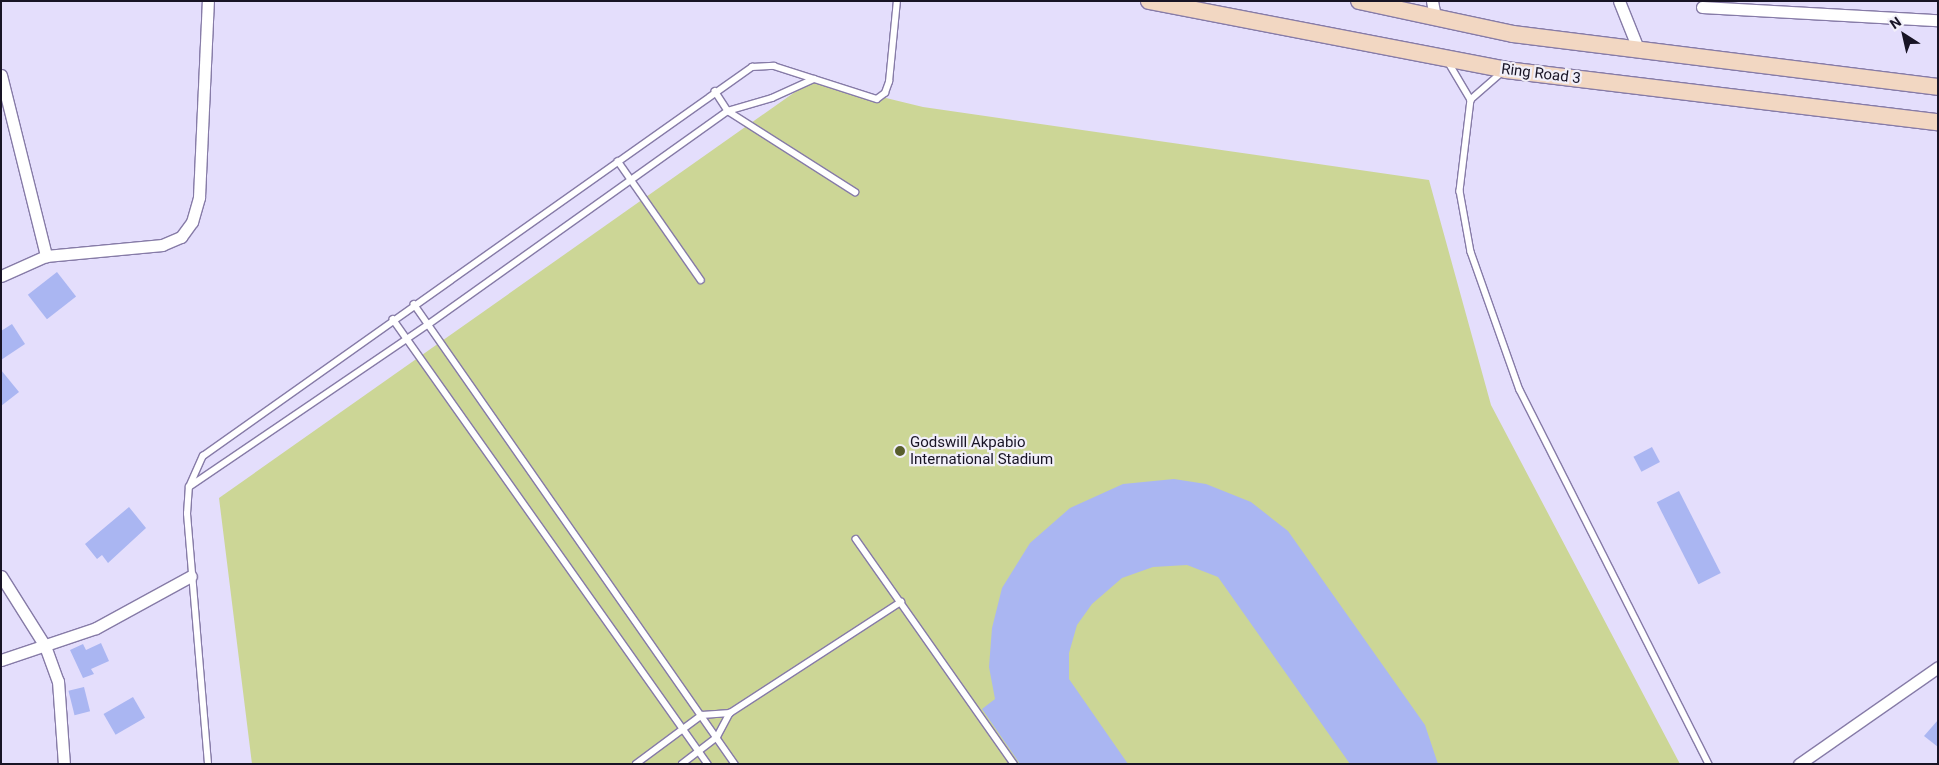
<!DOCTYPE html>
<style>
body{margin:0}
#map{position:relative;width:1939px;height:765px;overflow:hidden;background:#e4defc;font-family:Roboto,sans-serif}
div>[style]{position:absolute}
.green>*{inset:0;background:#ccd696}
.building>*{inset:0;background:#aab6f2;transform-origin:0 0}
.roads{filter:drop-shadow(1px 0 #867ba7) drop-shadow(-1px 0 #867ba7) drop-shadow(0 1px #867ba7) drop-shadow(0 -1px #867ba7)}
.lane>*{height:5.5px;margin:-2.75px;padding:0 2.75px;transform-origin:2.75px;border-radius:2.75px;background:#fff}
.street>*{height:11px;margin:-5.5px;padding:0 5.5px;transform-origin:5.5px;border-radius:5.5px;background:#fff}
.secondary>*{height:16px;margin:-8px;padding:0 8px;transform-origin:8px;border-radius:8px;background:#f2d7c2}
.dots>*{width:14px;height:14px;translate:-50% -50%;box-sizing:border-box;border:2px solid #f1eff9;border-radius:50%}
span{translate:-50% -50%;white-space:nowrap;text-align:center;line-height:1.15;-webkit-text-stroke:4.5px #f1eff9;paint-order:stroke}
.street-label{font-size:15px;color:#181425}
.poi-label{font-size:15px;color:#181425}
.left{translate:0 -50%;text-align:left}
.frame{position:absolute;inset:0;border:2px solid #181425;pointer-events:none}
.north{position:absolute;left:1879px;top:10px;width:50px;height:50px;-webkit-text-stroke:4px #f1eff9;paint-order:stroke;rotate:325deg;font-size:14px;font-weight:700;line-height:20px;text-align:center;color:#181425}
.north::after{content:'';display:block;margin:auto;width:18px;height:22px;background:#181425;clip-path:polygon(50% 0,100% 100%,50% 72%,0 100%)}
</style>
<div id="map">
<div class="green">
<div style="clip-path:polygon(812px 80px,923px 107px,1429px 180px,1491px 405px,1680px 764px,252px 764px,219px 498px)"></div>
</div>
<div class="building">
<div style="left:57px;top:272px;width:31px;height:37px;rotate:52deg"></div>
<div style="clip-path:polygon(12px 324px,25px 344px,1px 360px,1px 331px)"></div>
<div style="clip-path:polygon(1px 370px,19px 392px,1px 406px)"></div>
<div style="left:1652px;top:447px;width:17px;height:21px;rotate:62deg"></div>
<div style="clip-path:polygon(1174px 479px,1206px 484px,1251px 502px,1288px 531px,1425px 725px,1438px 764px,1350px 764px,1218px 577px,1187px 565px,1153px 567px,1122px 578px,1092px 604px,1077px 625px,1069px 653px,1069px 679px,1128px 764px,1020px 764px,982px 709px,995px 699px,989px 667px,992px 628px,1002px 588px,1030px 543px,1070px 508px,1123px 484px)"></div>
<div style="left:1679px;top:491px;width:92px;height:25px;rotate:63deg"></div>
<div style="clip-path:polygon(129px 507px,146px 528px,108px 563px,102px 555px,97px 559px,85px 544px)"></div>
<div style="clip-path:polygon(101px 643px,109px 661px,91px 669px,94px 674px,83px 678px,70px 650px,83px 644px,86px 650px)"></div>
<div style="left:84px;top:687px;width:25px;height:16px;rotate:76deg"></div>
<div style="left:133px;top:697px;width:24px;height:34px;rotate:60deg"></div>
<div style="clip-path:polygon(1938px 720px,1938px 747px,1924px 736px)"></div>
</div>
<div class="roads">
<div class="lane">
<div style="left:1449px;top:63px;width:43px;rotate:59.3deg"></div>
<div style="left:1502px;top:73px;width:41px;rotate:138.9deg"></div>
<div style="left:1471px;top:100px;width:92px;rotate:96.9deg"></div>
<div style="left:1460px;top:191px;width:62px;rotate:79.8deg"></div>
<div style="left:1471px;top:252px;width:146px;rotate:70.5deg"></div>
<div style="left:1520px;top:390px;width:419px;rotate:63.2deg"></div>
<div style="left:715px;top:91px;width:24px;rotate:57deg"></div>
<div style="left:728px;top:111px;width:151px;rotate:32.5deg"></div>
<div style="left:618px;top:161px;width:145px;rotate:55.1deg"></div>
<div style="left:414px;top:304px;width:561px;rotate:55.09deg"></div>
<div style="left:393px;top:319px;width:545px;rotate:54.71deg"></div>
<div style="left:189px;top:487px;width:290px;rotate:-34.2deg"></div>
<div style="left:429px;top:324px;width:367px;rotate:-35.5deg"></div>
<div style="left:728px;top:111px;width:46px;rotate:-16.5deg"></div>
<div style="left:772px;top:98px;width:46px;rotate:-24.3deg"></div>
<div style="left:856px;top:539px;width:275px;rotate:54.9deg"></div>
<div style="left:208px;top:764px;width:251px;rotate:-94.8deg"></div>
<div style="left:187px;top:514px;width:27px;rotate:-86deg"></div>
<div style="left:189px;top:487px;width:34px;rotate:-66deg"></div>
<div style="left:203px;top:456px;width:673px;rotate:-35.32deg"></div>
<div style="left:752px;top:67px;width:22px;rotate:-3deg"></div>
<div style="left:774px;top:66px;width:108px;rotate:17.8deg"></div>
<div style="left:877px;top:99px;width:10px;rotate:-37deg"></div>
<div style="left:885px;top:93px;width:12px;rotate:-70deg"></div>
<div style="left:889px;top:82px;width:81px;rotate:-84.4deg"></div>
<div style="left:636px;top:764px;width:82px;rotate:-36.6deg"></div>
<div style="left:702px;top:715px;width:28px;rotate:-4deg"></div>
<div style="left:682px;top:764px;width:44px;rotate:-37.6deg"></div>
<div style="left:717px;top:737px;width:27px;rotate:-62deg"></div>
<div style="left:730px;top:713px;width:204px;rotate:-33deg"></div>
</div>
<div class="street">
<div style="left:1432px;top:1px;width:16px;rotate:79deg"></div>
<div style="left:1619px;top:1px;width:54px;rotate:68.2deg"></div>
<div style="left:1702px;top:7px;width:236px;rotate:3.2deg"></div>
<div style="left:1px;top:75px;width:187px;rotate:76deg"></div>
<div style="left:1px;top:276px;width:49px;rotate:-24deg"></div>
<div style="left:46px;top:256px;width:117px;rotate:-5.4deg"></div>
<div style="left:162px;top:245px;width:21px;rotate:-23deg"></div>
<div style="left:181px;top:237px;width:19px;rotate:-54deg"></div>
<div style="left:192px;top:222px;width:26px;rotate:-74deg"></div>
<div style="left:199px;top:197px;width:196px;rotate:-87.4deg"></div>
<div style="left:1px;top:576px;width:83px;rotate:57.8deg"></div>
<div style="left:45px;top:646px;width:37px;rotate:70deg"></div>
<div style="left:58px;top:681px;width:83px;rotate:85.9deg"></div>
<div style="left:1px;top:660px;width:100px;rotate:-18.6deg"></div>
<div style="left:96px;top:628px;width:108px;rotate:-28.7deg"></div>
<div style="left:1799px;top:764px;width:169px;rotate:-34.9deg"></div>
</div>
<div class="secondary">
<div style="left:1149px;top:1px;width:364px;rotate:10.9deg"></div>
<div style="left:1506px;top:70px;width:435px;rotate:6.9deg"></div>
<div style="left:1359px;top:1px;width:157px;rotate:12.1deg"></div>
<div style="left:1513px;top:34px;width:428px;rotate:7.1deg"></div>
</div>
</div>
<div class="dots">
<div style="left:900px;top:451px;background:#575d2c"></div>
</div>
<div class="street-label">
<span style="left:1541px;top:74px;rotate:7deg">Ring Road 3</span>
</div>
<div class="poi-label">
<span class="left" style="left:910px;top:451px">Godswill Akpabio<br>International Stadium</span>
</div>
<div class="frame"></div>
<div class="north">N</div>
</div>
